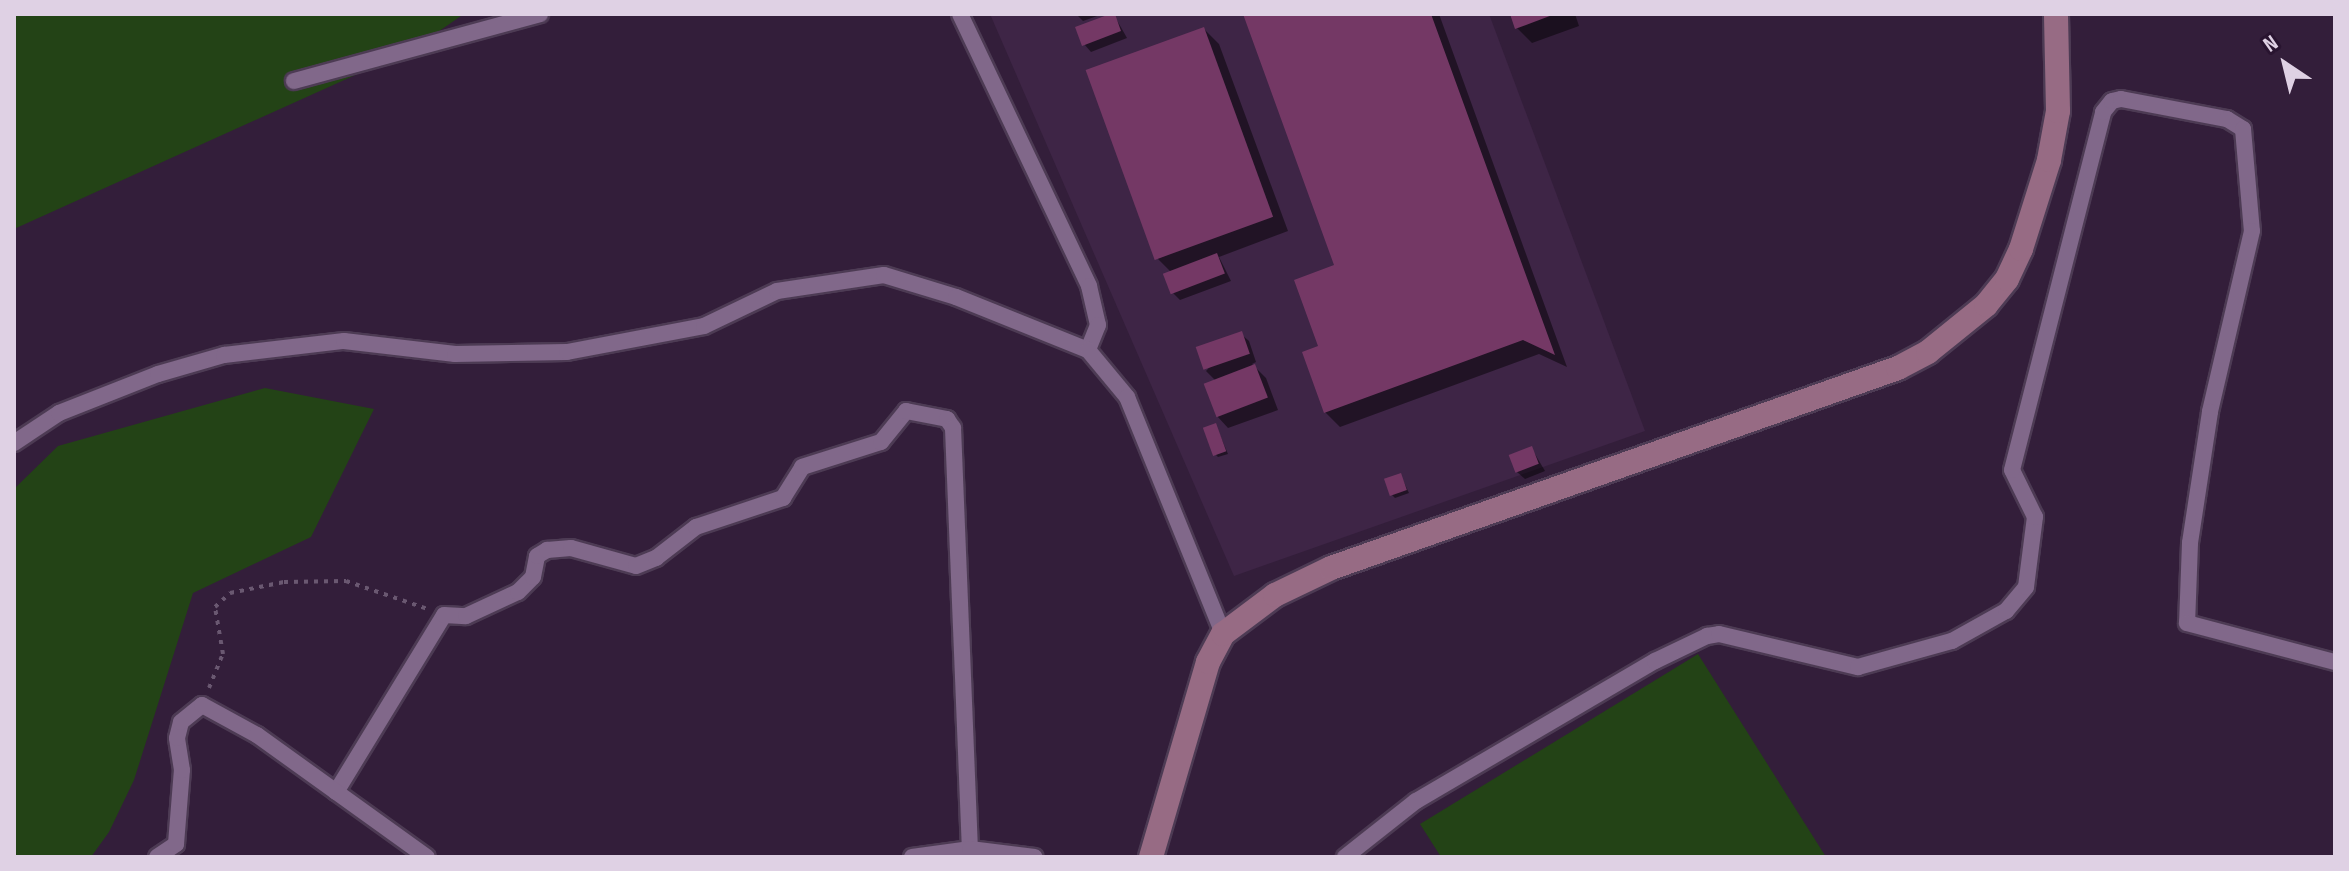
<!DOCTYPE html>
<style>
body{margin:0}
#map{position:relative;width:2349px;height:871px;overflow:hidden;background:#331e3a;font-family:"Sofia Sans Condensed",sans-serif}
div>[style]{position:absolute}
.built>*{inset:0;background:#3e2546}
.green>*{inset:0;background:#234316}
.shadow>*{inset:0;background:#0007}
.building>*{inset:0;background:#743865;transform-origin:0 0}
.path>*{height:4px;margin-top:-2px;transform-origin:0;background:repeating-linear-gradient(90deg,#6a5871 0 4px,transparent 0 10px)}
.roads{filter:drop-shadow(2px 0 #4d3b54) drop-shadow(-2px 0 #4d3b54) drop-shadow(0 2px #4d3b54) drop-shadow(0 -2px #4d3b54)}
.street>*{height:16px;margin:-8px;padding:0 8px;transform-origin:8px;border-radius:8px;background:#81688a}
.secondary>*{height:24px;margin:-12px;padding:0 12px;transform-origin:12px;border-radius:12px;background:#976b84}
span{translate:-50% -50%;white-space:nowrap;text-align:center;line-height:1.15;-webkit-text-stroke:7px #291430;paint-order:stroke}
.frame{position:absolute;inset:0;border:16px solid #dfd1e4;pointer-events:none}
.north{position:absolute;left:2245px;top:24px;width:80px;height:80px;-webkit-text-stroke:6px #291430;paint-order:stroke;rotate:325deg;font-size:22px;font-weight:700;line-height:32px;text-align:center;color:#dfd1e4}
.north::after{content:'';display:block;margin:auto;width:28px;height:36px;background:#dfd1e4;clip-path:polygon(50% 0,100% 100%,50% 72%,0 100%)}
</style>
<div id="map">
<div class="built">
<div style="clip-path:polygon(990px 14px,1489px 14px,1645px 431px,1234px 576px)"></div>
</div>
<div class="green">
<div style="clip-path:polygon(14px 14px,464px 14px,413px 49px,14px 229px)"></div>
<div style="clip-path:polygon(265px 388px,374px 409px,311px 537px,193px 593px,134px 780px,109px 832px,91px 857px,14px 857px,14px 489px,58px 446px)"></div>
<div style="clip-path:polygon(1698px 654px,1826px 857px,1441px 857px,1420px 824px)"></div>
</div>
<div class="shadow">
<div style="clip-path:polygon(1076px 14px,1103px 14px,1083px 21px)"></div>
<div style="clip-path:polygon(1245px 14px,1439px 14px,1567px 367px,1539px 354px,1340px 427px,1325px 412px,1336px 267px)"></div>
<div style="clip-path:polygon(1512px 14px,1575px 14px,1579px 26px,1532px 43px,1517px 28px)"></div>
<div style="clip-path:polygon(1114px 15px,1127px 38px,1091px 52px,1084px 44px)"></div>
<div style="clip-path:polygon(1204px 29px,1219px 44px,1288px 231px,1219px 257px,1231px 281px,1180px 300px,1173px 293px,1171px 272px,1158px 259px)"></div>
<div style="clip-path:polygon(1241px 334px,1249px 341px,1256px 362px,1252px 364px,1266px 378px,1278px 410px,1228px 428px,1217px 416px,1216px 381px,1206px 371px)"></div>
<div style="clip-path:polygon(1216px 426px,1228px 454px,1218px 457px,1215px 454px)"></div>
<div style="clip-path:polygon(1532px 449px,1545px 471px,1525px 479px,1517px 472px)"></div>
<div style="clip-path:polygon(1401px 476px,1409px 493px,1395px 498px,1392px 495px)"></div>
</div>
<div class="building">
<div style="clip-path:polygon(1110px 14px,1115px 14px,1121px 31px,1082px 46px,1075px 27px)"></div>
<div style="clip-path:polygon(1243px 14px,1431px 14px,1555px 355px,1523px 340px,1324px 413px,1302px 352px,1318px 346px,1294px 280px,1334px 265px)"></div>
<div style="clip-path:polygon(1510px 14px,1555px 14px,1515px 29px)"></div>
<div style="left:1204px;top:27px;width:202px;height:126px;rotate:70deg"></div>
<div style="left:1217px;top:253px;width:22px;height:58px;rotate:69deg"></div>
<div style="left:1242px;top:331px;width:24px;height:49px;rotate:71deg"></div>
<div style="left:1255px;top:364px;width:36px;height:55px;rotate:69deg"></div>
<div style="left:1216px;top:423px;width:30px;height:14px;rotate:70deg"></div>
<div style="left:1532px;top:446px;width:19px;height:25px;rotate:69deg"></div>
<div style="left:1401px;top:473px;width:18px;height:18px;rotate:71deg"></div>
</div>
<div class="path">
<div style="left:209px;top:688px;width:37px;rotate:-68deg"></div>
<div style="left:223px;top:654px;width:48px;rotate:-99.7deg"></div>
<div style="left:215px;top:607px;width:21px;rotate:-43deg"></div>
<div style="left:230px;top:593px;width:55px;rotate:-11.5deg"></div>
<div style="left:284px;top:582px;width:62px;rotate:-0.9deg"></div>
<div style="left:346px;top:581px;width:89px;rotate:19deg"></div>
</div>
<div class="roads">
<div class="street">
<div style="left:960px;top:14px;width:301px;rotate:64.6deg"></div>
<div style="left:1089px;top:286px;width:40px;rotate:77deg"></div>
<div style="left:1098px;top:325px;width:27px;rotate:112deg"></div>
<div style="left:294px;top:81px;width:255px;rotate:-15.2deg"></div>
<div style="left:14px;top:443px;width:54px;rotate:-33.7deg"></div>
<div style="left:59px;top:413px;width:106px;rotate:-21.5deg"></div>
<div style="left:158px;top:374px;width:69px;rotate:-16.1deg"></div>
<div style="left:224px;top:355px;width:121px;rotate:-6.7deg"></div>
<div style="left:344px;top:341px;width:112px;rotate:6.7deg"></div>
<div style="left:455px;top:354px;width:112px;rotate:-1deg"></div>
<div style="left:567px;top:352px;width:139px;rotate:-10.7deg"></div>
<div style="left:704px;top:326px;width:81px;rotate:-25.6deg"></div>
<div style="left:777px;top:291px;width:108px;rotate:-8.5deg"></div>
<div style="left:884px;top:275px;width:75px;rotate:17deg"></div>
<div style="left:956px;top:297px;width:142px;rotate:21.9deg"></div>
<div style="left:1088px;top:350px;width:61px;rotate:50.3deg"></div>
<div style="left:1127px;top:397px;width:256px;rotate:67.9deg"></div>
<div style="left:336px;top:792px;width:207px;rotate:-58.6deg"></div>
<div style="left:444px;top:615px;width:22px;rotate:3deg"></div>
<div style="left:466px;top:616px;width:57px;rotate:-24.8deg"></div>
<div style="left:518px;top:592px;width:21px;rotate:-45deg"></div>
<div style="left:533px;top:577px;width:21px;rotate:-79deg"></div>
<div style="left:537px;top:556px;width:12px;rotate:-31deg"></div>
<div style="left:547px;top:550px;width:24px;rotate:-5deg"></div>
<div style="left:571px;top:548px;width:67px;rotate:15.5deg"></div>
<div style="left:636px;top:566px;width:22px;rotate:-22deg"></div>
<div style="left:656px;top:558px;width:51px;rotate:-37.8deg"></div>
<div style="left:696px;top:527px;width:92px;rotate:-18.4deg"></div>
<div style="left:783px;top:498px;width:36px;rotate:-58deg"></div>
<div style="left:802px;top:467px;width:83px;rotate:-17.6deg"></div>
<div style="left:881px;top:442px;width:40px;rotate:-51deg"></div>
<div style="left:906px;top:411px;width:42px;rotate:11deg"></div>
<div style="left:947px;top:419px;width:11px;rotate:56deg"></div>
<div style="left:953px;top:428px;width:421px;rotate:87.7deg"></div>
<div style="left:157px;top:857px;width:23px;rotate:-34deg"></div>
<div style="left:176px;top:844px;width:74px;rotate:-85.4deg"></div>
<div style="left:182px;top:770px;width:32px;rotate:-99deg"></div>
<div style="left:177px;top:738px;width:16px;rotate:-76deg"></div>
<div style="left:181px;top:722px;width:27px;rotate:-39deg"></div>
<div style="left:202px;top:705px;width:63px;rotate:28.6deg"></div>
<div style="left:257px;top:735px;width:209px;rotate:35.7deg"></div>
<div style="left:912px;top:857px;width:59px;rotate:-7.9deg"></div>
<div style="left:970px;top:849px;width:65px;rotate:7deg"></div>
<div style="left:1345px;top:857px;width:90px;rotate:-38.3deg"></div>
<div style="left:1416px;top:801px;width:277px;rotate:-30.4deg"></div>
<div style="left:1655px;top:661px;width:58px;rotate:-25.7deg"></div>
<div style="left:1707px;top:636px;width:12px;rotate:-9deg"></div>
<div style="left:1719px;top:634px;width:143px;rotate:13.4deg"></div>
<div style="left:1858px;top:667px;width:98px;rotate:-15.5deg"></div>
<div style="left:1952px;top:641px;width:62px;rotate:-29.1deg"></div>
<div style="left:2006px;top:611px;width:31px;rotate:-50deg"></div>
<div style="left:2026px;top:587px;width:71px;rotate:-82.7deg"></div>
<div style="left:2035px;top:517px;width:52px;rotate:-116.1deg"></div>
<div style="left:2012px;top:470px;width:369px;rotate:-75.7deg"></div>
<div style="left:2103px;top:112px;width:14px;rotate:-51deg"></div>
<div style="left:2112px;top:101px;width:9px;rotate:-13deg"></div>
<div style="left:2121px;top:99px;width:108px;rotate:10.7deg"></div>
<div style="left:2227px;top:119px;width:19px;rotate:32deg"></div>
<div style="left:2243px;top:129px;width:102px;rotate:85deg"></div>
<div style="left:2252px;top:231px;width:186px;rotate:103.1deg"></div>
<div style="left:2210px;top:412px;width:133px;rotate:98.7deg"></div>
<div style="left:2190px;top:543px;width:80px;rotate:92.1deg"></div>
<div style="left:2187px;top:623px;width:153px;rotate:14.8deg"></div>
</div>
<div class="secondary">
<div style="left:1151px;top:857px;width:203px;rotate:-73.7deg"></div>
<div style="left:1208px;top:662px;width:32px;rotate:-62deg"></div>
<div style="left:1223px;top:634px;width:65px;rotate:-36.9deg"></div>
<div style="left:1275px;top:595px;width:62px;rotate:-25.7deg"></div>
<div style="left:1331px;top:568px;width:601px;rotate:-19.43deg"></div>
<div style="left:1898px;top:368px;width:34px;rotate:-28deg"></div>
<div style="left:1928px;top:352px;width:75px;rotate:-39deg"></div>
<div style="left:1986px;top:305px;width:33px;rotate:-51deg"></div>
<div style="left:2007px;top:279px;width:33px;rotate:-65deg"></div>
<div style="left:2021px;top:249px;width:93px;rotate:-72.5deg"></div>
<div style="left:2049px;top:160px;width:50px;rotate:-79.6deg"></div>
<div style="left:2058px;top:111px;width:97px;rotate:-91.2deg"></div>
</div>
</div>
<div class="frame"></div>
<div class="north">N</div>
</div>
